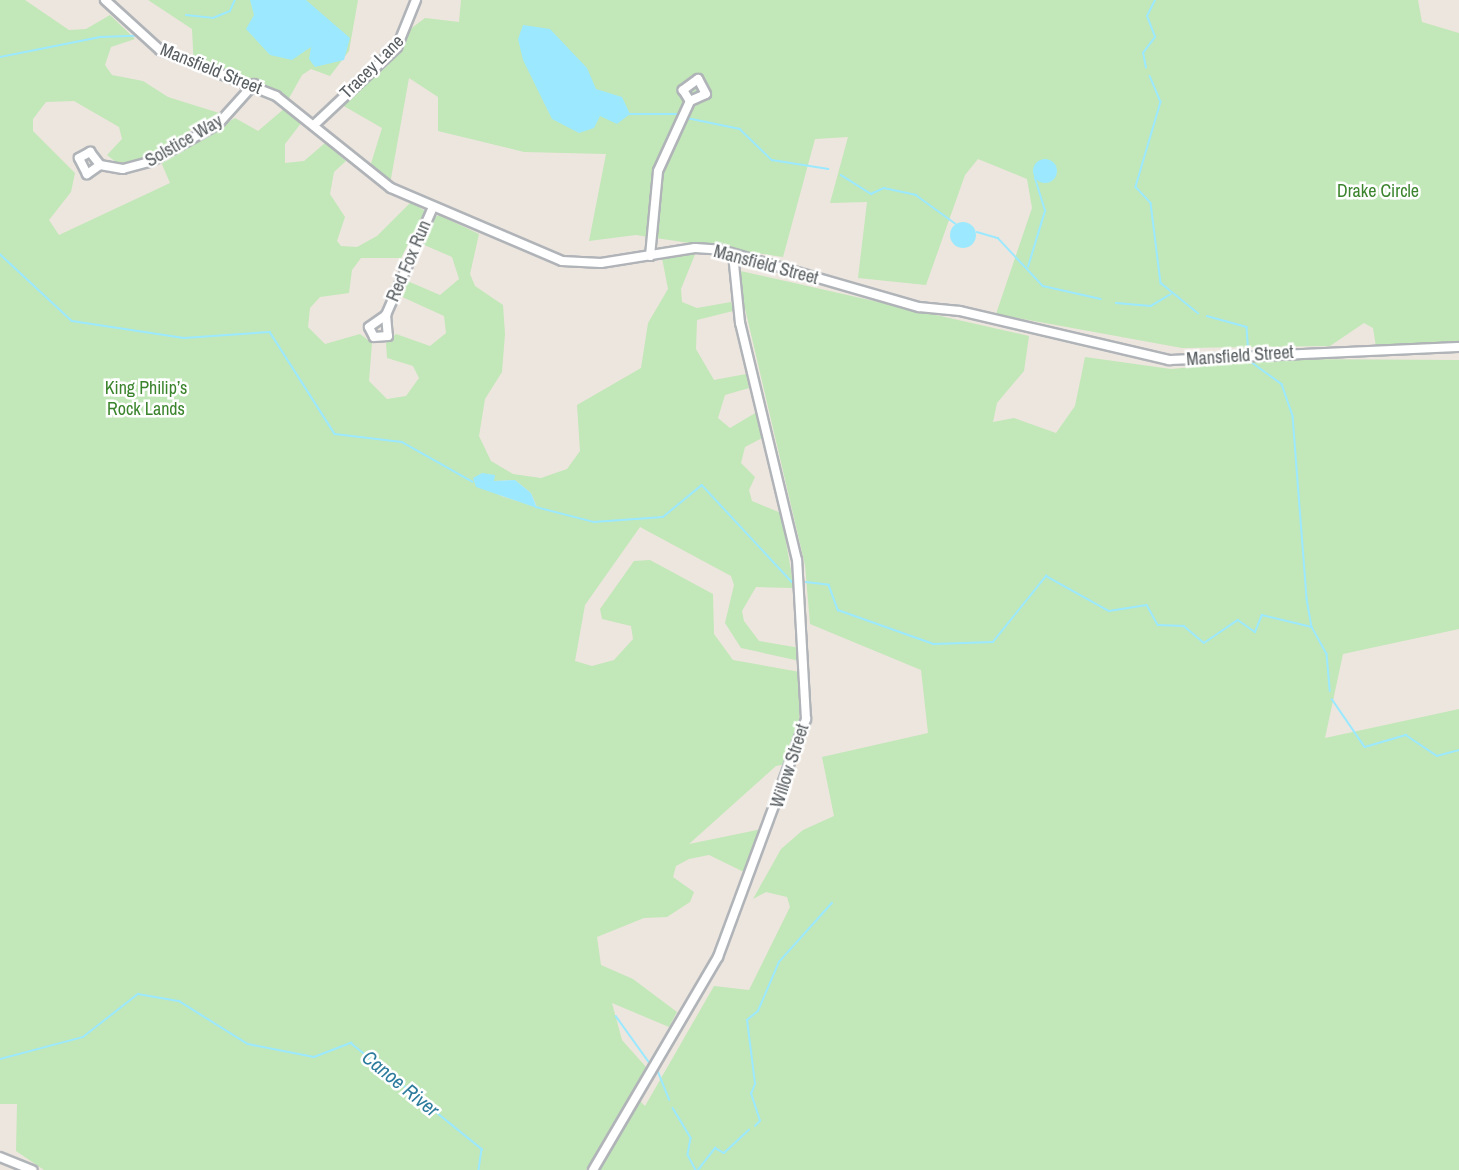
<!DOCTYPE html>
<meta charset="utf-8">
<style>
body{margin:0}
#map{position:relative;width:1459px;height:1170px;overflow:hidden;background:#ede6de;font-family:"Archivo Narrow",sans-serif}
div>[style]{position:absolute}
.green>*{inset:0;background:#c2e7b8}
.water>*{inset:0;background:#9ce9ff}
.round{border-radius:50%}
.stream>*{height:1.5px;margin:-0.75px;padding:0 0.75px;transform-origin:0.75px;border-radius:0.75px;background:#9ce9ff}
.roads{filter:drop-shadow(2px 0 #b0b4b8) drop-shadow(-2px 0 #b0b4b8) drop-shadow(0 2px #b0b4b8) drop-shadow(0 -2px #b0b4b8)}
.minor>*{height:8px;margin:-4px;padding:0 4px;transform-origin:4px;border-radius:4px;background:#fff}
span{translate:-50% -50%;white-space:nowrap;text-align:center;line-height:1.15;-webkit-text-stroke:5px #fff;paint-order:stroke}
.street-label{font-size:18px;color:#585e61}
.park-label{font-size:18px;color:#3b842d}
.water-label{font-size:20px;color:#2d7b9c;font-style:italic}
</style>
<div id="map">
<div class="green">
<div style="clip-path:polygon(evenodd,0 0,25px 0,69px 30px,86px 29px,110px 15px,135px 39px,111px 47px,105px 65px,112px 75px,143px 81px,168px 97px,219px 113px,141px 160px,117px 163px,107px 155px,122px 139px,119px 127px,74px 101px,46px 102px,33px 119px,33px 131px,75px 173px,71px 192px,49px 220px,59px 235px,170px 183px,161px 162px,235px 118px,258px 131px,285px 108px,302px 122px,285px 144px,285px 163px,304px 161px,325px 143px,346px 161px,334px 172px,330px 194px,345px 217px,337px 241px,341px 246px,357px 247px,377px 236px,411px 202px,425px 211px,401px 258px,361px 258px,352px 270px,349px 293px,320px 297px,310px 308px,308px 327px,325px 344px,360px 334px,372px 343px,369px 381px,387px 399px,406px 396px,419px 378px,413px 366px,387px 358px,386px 343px,396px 334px,430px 346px,446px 333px,444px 316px,398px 295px,405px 280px,440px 295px,459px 279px,452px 257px,422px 244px,432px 219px,439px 215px,479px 234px,470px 274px,475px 286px,503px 305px,505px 334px,502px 372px,485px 399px,479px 436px,491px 461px,513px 474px,541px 478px,567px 469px,580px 451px,577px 405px,641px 368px,648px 323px,668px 289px,662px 258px,696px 252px,681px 289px,682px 302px,697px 308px,731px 302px,733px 311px,697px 320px,696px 349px,714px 380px,746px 374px,749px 388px,725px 395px,718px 418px,730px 428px,757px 412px,764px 437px,745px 447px,741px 463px,755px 477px,749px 490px,752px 501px,781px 513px,794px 588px,756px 587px,742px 611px,744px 621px,759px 641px,800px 648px,800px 661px,741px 648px,725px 623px,734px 585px,731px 576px,640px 527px,585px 605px,575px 661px,592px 666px,614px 660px,633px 639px,631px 626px,602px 619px,600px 609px,634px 561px,650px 560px,713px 594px,714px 634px,733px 660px,800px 672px,799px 727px,786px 764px,776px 766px,689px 844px,762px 829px,746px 873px,709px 855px,689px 859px,676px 866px,673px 877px,694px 892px,690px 902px,667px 917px,644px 918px,597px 937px,601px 965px,633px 979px,677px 1012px,669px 1027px,612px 1003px,622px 1040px,646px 1067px,586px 1170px,44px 1170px,16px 1151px,17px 1104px,0 1104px,0 0,479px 473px,494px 481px,515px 480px,531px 493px,537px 507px,501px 496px,479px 473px)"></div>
<div style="clip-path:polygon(148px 0,358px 0,349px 51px,330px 76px,311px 69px,302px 75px,288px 100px,238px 75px,194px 69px,192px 29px)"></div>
<div style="clip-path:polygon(461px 0,1418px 0,1422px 22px,1459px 33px,1459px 343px,1376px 347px,1373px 328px,1364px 323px,1330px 346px,1182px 348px,996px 314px,1032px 208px,1027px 179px,978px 159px,965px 175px,926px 285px,858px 278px,867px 202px,830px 203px,848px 137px,815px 139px,783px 257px,636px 235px,589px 241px,606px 154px,524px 152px,438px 131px,438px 97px,409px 78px,390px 184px,369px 170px,382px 128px,342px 105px,388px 65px,409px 30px,425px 18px,459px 22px)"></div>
<div style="clip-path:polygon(736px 270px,1029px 336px,1024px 371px,997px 403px,993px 422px,1014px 418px,1056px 433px,1075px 406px,1085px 357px,1171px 369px,1278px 359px,1459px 360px,1459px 629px,1343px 654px,1325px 738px,1459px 709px,1459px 1170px,598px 1170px,639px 1100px,645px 1106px,714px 986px,749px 990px,790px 907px,787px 897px,766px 892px,753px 899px,781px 849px,803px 830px,834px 816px,822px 757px,928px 733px,921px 670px,810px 624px,805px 565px)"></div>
</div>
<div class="water">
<div style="clip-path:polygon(250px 0,306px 0,350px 38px,344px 60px,315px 67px,309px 59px,311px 47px,292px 60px,270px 55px,246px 29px,254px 15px)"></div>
<div style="clip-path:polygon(523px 25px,550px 29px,587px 68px,596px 89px,622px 97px,630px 114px,617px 124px,600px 116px,594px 128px,579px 133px,552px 119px,523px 60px,518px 39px)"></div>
<div class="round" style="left:1033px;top:159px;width:24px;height:24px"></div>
<div class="round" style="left:950px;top:222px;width:26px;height:26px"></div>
<div style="clip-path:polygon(482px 473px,495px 475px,494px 481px,515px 480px,531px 493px,537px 508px,476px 487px,473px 478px)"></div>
</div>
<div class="stream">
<div style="left:186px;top:15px;width:27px;rotate:6deg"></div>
<div style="left:213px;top:18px;width:18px;rotate:-22deg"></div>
<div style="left:230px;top:11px;width:12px;rotate:-66deg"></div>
<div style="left:0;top:57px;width:102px;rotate:-11.3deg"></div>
<div style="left:100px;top:37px;width:35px;rotate:-2deg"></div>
<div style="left:1146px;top:68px;width:15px;rotate:-101deg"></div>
<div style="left:1143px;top:53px;width:20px;rotate:-53deg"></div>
<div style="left:1155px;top:37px;width:22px;rotate:-111deg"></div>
<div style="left:1147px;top:16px;width:18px;rotate:-63deg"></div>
<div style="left:1150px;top:76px;width:28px;rotate:67deg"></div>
<div style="left:1161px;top:102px;width:89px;rotate:106.4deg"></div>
<div style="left:1136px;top:187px;width:22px;rotate:47deg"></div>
<div style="left:1151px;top:203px;width:81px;rotate:82.9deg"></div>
<div style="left:1161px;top:283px;width:48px;rotate:39deg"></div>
<div style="left:629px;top:114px;width:51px"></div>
<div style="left:687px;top:118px;width:54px;rotate:11.7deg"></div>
<div style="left:740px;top:129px;width:45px;rotate:44.1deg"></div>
<div style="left:772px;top:160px;width:57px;rotate:9.1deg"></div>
<div style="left:841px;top:175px;width:36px;rotate:32deg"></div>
<div style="left:871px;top:194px;width:14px;rotate:-25deg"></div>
<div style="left:884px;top:188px;width:33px;rotate:12deg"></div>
<div style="left:916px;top:195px;width:49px;rotate:35.9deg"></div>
<div style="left:977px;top:232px;width:22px;rotate:16deg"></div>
<div style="left:998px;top:238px;width:66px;rotate:46.8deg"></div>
<div style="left:1043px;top:286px;width:59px;rotate:12.6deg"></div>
<div style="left:0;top:254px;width:98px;rotate:42.9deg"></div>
<div style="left:72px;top:321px;width:113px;rotate:8.6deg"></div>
<div style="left:184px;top:338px;width:86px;rotate:-4deg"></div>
<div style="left:270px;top:332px;width:121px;rotate:57.5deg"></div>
<div style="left:335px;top:434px;width:67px;rotate:6.8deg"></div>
<div style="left:402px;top:442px;width:81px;rotate:29.4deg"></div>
<div style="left:1028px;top:267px;width:59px;rotate:-73.1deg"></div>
<div style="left:1045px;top:211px;width:34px;rotate:-107deg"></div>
<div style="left:1116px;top:303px;width:35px;rotate:5deg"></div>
<div style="left:1151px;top:306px;width:23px;rotate:-31deg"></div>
<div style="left:1207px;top:316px;width:41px;rotate:15.4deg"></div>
<div style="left:1247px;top:327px;width:26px;rotate:86deg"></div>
<div style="left:1250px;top:361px;width:39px;rotate:36deg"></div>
<div style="left:1282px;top:384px;width:34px;rotate:71deg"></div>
<div style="left:1293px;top:416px;width:184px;rotate:85.6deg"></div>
<div style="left:1307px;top:599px;width:28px;rotate:80deg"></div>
<div style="left:1312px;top:627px;width:31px;rotate:61deg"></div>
<div style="left:1327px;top:654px;width:37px;rotate:85deg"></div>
<div style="left:536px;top:507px;width:60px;rotate:14.5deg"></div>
<div style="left:594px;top:522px;width:69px;rotate:-4.1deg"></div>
<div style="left:663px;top:517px;width:50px;rotate:-39.4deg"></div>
<div style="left:702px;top:485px;width:132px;rotate:47.1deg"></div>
<div style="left:806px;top:582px;width:23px;rotate:7deg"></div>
<div style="left:829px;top:585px;width:27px;rotate:70deg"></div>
<div style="left:838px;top:610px;width:102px;rotate:19.5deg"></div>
<div style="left:934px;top:644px;width:59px;rotate:-1.9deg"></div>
<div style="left:993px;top:642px;width:85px;rotate:-51.2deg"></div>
<div style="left:1046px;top:576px;width:72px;rotate:29.1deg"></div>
<div style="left:1109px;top:611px;width:38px;rotate:-9deg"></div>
<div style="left:1147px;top:605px;width:23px;rotate:61deg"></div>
<div style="left:1158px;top:625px;width:26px;rotate:2deg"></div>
<div style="left:1184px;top:626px;width:26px;rotate:40deg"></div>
<div style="left:1204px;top:643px;width:41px;rotate:-34.1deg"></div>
<div style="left:1238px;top:620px;width:21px;rotate:35deg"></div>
<div style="left:1255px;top:632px;width:18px;rotate:-68deg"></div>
<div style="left:1262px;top:615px;width:51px;rotate:13.5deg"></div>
<div style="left:1332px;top:699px;width:58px;rotate:55.5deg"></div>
<div style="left:1365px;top:747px;width:43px;rotate:-16.3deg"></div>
<div style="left:1406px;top:735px;width:37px;rotate:34deg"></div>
<div style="left:1437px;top:756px;width:23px;rotate:-15deg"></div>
<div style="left:616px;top:1016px;width:57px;rotate:54.3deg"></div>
<div style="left:0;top:1059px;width:86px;rotate:-14.8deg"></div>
<div style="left:83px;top:1037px;width:70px;rotate:-38deg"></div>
<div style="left:138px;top:994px;width:42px;rotate:9.7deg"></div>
<div style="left:179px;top:1001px;width:81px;rotate:31.9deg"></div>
<div style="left:248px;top:1044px;width:67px;rotate:11.1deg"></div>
<div style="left:314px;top:1057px;width:40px;rotate:-21deg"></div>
<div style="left:351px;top:1043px;width:169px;rotate:39deg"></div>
<div style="left:482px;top:1149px;width:21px;rotate:98deg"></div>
<div style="left:658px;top:1071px;width:31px;rotate:68deg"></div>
<div style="left:673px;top:1108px;width:35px;rotate:59deg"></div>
<div style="left:691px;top:1138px;width:17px;rotate:100deg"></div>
<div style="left:688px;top:1155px;width:17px;rotate:62deg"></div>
<div style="left:755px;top:1126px;width:7px;rotate:-45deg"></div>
<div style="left:760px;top:1121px;width:28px;rotate:-108deg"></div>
<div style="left:751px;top:1094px;width:11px;rotate:-68deg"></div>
<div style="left:755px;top:1084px;width:64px;rotate:-97.1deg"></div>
<div style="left:747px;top:1020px;width:14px;rotate:-39deg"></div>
<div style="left:758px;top:1011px;width:53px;rotate:-66.8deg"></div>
<div style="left:779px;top:962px;width:79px;rotate:-48.1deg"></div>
<div style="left:698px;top:1170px;width:28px;rotate:-52deg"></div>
<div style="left:715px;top:1148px;width:10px;rotate:29deg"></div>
<div style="left:724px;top:1153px;width:34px;rotate:-43deg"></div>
</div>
<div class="roads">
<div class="minor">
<div style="left:105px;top:0;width:74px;rotate:42.3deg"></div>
<div style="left:160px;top:50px;width:125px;rotate:21.6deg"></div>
<div style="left:276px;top:96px;width:147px;rotate:38.7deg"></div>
<div style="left:391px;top:188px;width:186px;rotate:23.1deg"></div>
<div style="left:562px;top:261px;width:39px;rotate:3deg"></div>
<div style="left:601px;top:263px;width:95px;rotate:-9.1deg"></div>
<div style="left:695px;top:248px;width:26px;rotate:4deg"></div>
<div style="left:721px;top:250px;width:206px;rotate:16.1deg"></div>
<div style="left:919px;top:307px;width:41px;rotate:5.6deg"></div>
<div style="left:960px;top:311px;width:215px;rotate:13.2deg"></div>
<div style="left:1169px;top:360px;width:290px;rotate:-2.6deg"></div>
<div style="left:314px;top:125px;width:114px;rotate:-43.2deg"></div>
<div style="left:397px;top:47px;width:51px;rotate:-68deg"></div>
<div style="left:100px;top:165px;width:16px;rotate:145deg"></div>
<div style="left:87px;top:174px;width:18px;rotate:-117deg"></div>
<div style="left:79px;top:158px;width:13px;rotate:-29deg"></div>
<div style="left:90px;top:152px;width:16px;rotate:52deg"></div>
<div style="left:100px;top:165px;width:23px;rotate:10deg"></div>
<div style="left:123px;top:169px;width:28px;rotate:-15deg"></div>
<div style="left:150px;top:162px;width:78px;rotate:-29.2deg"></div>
<div style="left:218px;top:124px;width:54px;rotate:-48deg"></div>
<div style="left:650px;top:256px;width:85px;rotate:-84.6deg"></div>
<div style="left:658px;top:171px;width:77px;rotate:-65.4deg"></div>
<div style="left:690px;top:101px;width:17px;rotate:-24deg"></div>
<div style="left:706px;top:94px;width:17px;rotate:-118deg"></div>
<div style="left:698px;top:79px;width:19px;rotate:144deg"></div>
<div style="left:683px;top:90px;width:13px;rotate:58deg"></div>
<div style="left:386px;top:315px;width:21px;rotate:85deg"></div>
<div style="left:388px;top:336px;width:14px;rotate:176deg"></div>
<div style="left:374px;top:337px;width:11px;rotate:-117deg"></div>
<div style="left:369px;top:327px;width:21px;rotate:-35deg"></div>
<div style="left:386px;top:315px;width:118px;rotate:-66.5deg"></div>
<div style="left:0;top:1157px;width:35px;rotate:22deg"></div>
<div style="left:593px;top:1170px;width:247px;rotate:-59.6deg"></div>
<div style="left:718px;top:957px;width:254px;rotate:-69.7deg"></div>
<div style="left:806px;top:719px;width:159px;rotate:-93.2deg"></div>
<div style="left:797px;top:560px;width:244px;rotate:-103.5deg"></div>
<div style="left:740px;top:323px;width:69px;rotate:-95.8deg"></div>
</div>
</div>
<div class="street-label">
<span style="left:372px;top:67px;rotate:-45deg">Tracey Lane</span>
<span style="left:211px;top:69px;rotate:22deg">Mansfield Street</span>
<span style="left:184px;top:141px;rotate:-30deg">Solstice Way</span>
<span style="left:409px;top:261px;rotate:-67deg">Red Fox Run</span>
<span style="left:766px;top:265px;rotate:15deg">Mansfield Street</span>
<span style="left:1240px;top:356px;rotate:-4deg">Mansfield Street</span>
<span style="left:790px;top:766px;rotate:-72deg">Willow Street</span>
</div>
<div class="park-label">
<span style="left:1378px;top:191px">Drake Circle</span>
<span style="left:146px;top:399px">King Philip’s<br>Rock Lands</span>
</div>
<div class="water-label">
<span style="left:401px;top:1083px;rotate:39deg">Canoe River</span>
</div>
</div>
